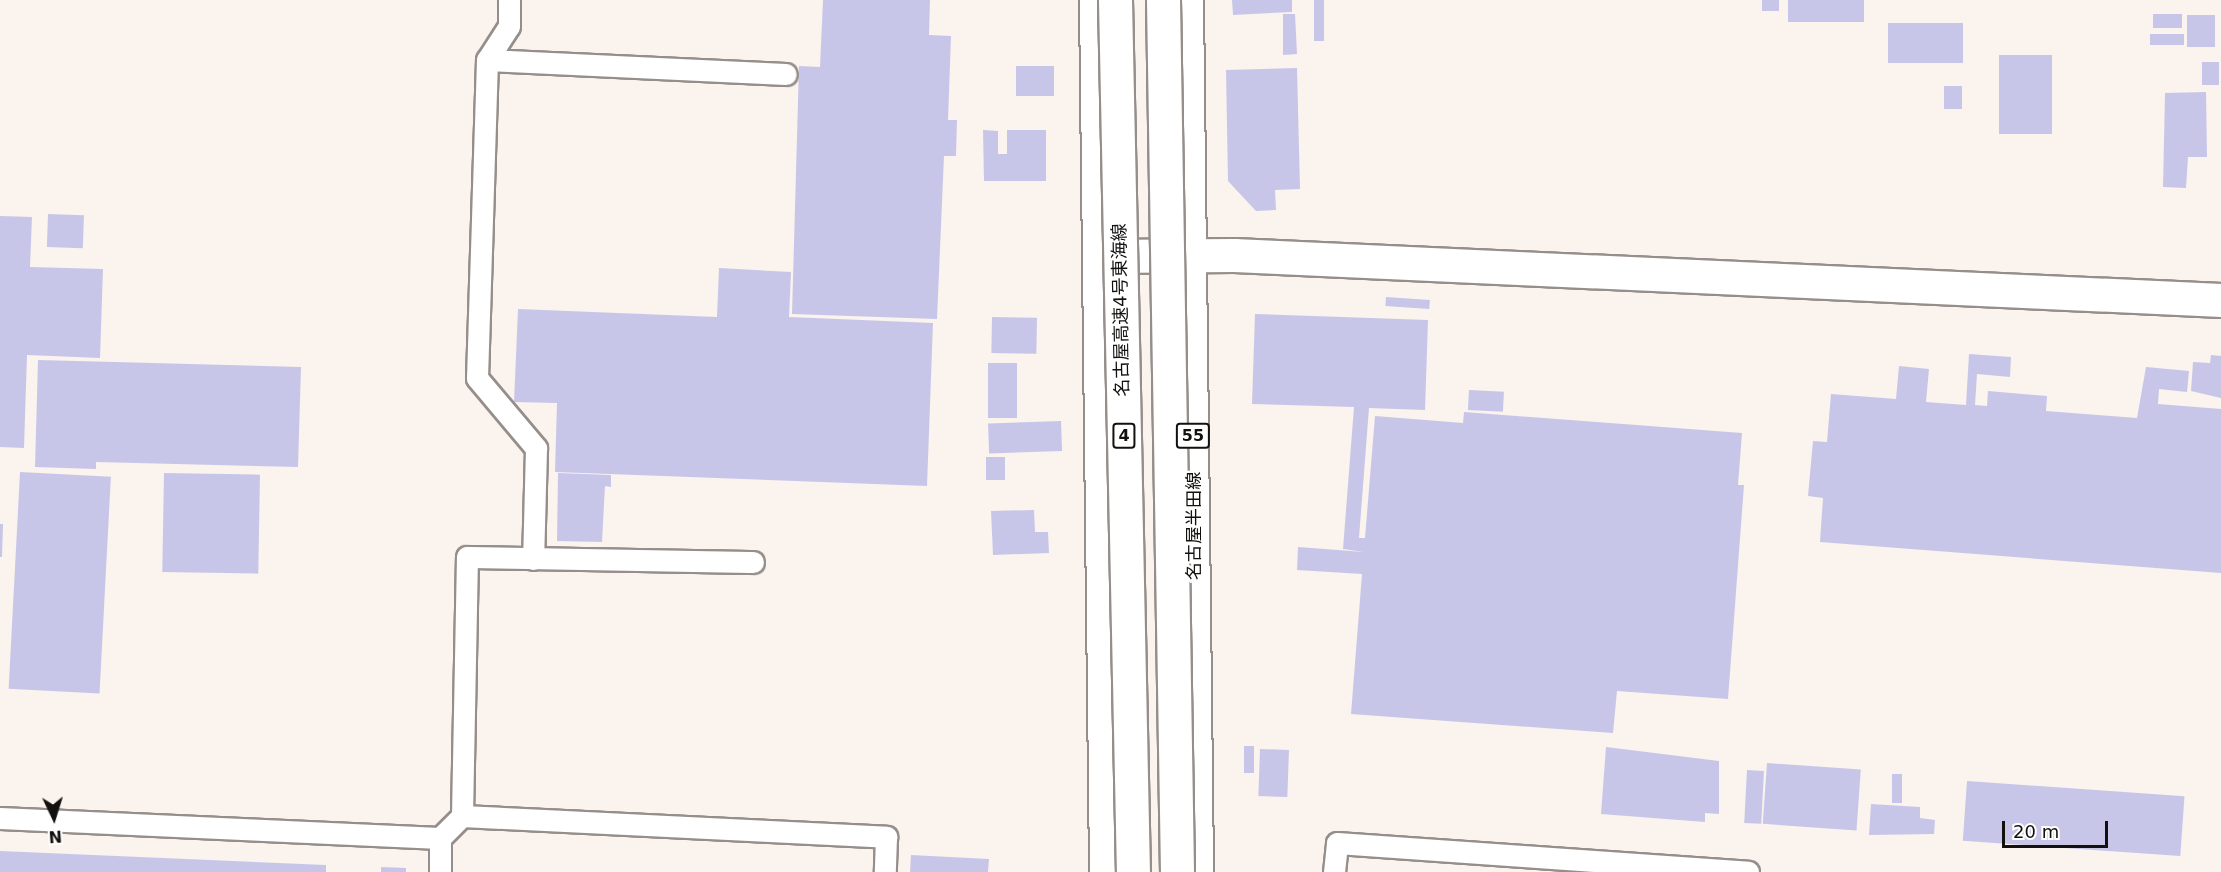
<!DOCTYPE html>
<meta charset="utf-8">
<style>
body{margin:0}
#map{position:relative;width:2221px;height:872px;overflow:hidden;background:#faf3ee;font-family:"DejaVu Sans","Noto Sans JP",sans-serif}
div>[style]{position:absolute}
.building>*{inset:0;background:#c8c6e8;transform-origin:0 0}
.roads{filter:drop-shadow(2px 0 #958e8a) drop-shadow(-2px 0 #958e8a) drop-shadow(0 2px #958e8a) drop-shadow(0 -2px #958e8a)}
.service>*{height:21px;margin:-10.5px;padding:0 10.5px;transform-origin:10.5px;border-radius:10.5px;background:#fff}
.minor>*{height:33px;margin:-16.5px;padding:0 16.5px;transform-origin:16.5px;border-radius:16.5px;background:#fff}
.primary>*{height:33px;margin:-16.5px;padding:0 16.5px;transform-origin:16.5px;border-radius:16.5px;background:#fff}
.bridges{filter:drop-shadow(2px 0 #958e8a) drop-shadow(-2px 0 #958e8a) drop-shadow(0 2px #958e8a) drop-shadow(0 -2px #958e8a)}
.motorway-bridge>*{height:33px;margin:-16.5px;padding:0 16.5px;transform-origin:16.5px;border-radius:16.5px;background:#fff}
span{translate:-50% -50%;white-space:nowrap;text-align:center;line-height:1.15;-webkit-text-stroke:4.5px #fff;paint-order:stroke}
.shield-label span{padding:2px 4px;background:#fff;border:2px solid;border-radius:4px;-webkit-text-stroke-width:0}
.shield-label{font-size:16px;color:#13110f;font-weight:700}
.street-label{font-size:18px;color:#13110f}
.north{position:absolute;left:24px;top:788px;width:60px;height:60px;-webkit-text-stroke:4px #fff;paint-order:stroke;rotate:176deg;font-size:16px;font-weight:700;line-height:24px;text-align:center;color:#13110f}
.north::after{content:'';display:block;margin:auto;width:21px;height:27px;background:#13110f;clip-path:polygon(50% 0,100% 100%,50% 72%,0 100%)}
.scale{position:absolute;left:2002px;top:821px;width:106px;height:27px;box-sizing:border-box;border:3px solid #13110f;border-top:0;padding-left:8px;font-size:18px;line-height:21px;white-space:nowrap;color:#13110f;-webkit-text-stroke:4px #fff;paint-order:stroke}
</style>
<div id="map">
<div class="building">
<div style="clip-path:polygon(823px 0,930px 0,929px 35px,951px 36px,948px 120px,957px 120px,956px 156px,944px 156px,937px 319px,792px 314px,799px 66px,820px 67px)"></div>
<div style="clip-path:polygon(1232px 0,1292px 0,1292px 12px,1233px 15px)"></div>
<div style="left:1314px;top:0;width:10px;height:41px"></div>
<div style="left:1762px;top:0;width:17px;height:11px"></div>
<div style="left:1788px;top:0;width:76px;height:22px"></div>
<div style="clip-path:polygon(1283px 14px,1295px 14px,1297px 54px,1283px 55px)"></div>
<div style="left:2153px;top:14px;width:29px;height:14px"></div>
<div style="left:2187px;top:15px;width:28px;height:32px"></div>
<div style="left:1888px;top:23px;width:75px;height:40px"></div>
<div style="left:2184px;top:34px;width:11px;height:34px;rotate:90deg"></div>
<div style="left:2052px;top:55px;width:79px;height:53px;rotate:90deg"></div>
<div style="left:2202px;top:62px;width:17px;height:23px"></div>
<div style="left:1054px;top:66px;width:30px;height:38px;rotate:90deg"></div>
<div style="clip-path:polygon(1297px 68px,1300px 189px,1275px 190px,1276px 210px,1256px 211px,1228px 181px,1226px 70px)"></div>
<div style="left:1944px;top:86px;width:18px;height:23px"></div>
<div style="clip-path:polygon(2206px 92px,2207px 157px,2188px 157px,2186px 188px,2163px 187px,2165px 93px)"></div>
<div style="clip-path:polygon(983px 130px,998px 131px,998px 154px,1009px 154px,1009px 181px,984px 181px)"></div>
<div style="left:1007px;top:130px;width:39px;height:51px"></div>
<div style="left:48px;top:214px;width:36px;height:33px;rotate:2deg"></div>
<div style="clip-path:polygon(0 216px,32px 217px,30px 267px,103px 269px,100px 358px,27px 355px,24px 448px,0 447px)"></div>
<div style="clip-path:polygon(719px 268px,791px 272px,789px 317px,933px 323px,927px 486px,555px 472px,557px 403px,514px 402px,518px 309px,717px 317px)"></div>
<div style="left:1386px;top:297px;width:44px;height:9px;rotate:4deg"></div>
<div style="clip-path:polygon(1255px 314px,1428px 320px,1425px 410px,1369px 408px,1359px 538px,1365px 538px,1375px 416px,1463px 423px,1464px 412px,1742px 433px,1738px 485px,1744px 485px,1728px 699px,1617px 691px,1613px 733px,1351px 714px,1362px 574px,1297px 570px,1298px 547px,1364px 552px,1343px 549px,1354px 407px,1252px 404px)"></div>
<div style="left:992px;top:317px;width:45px;height:36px;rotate:1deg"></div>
<div style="clip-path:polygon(1969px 354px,2011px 357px,2010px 377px,1977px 374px,1975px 405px,1987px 406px,1988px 391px,2047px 396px,2046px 411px,2137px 418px,2146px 367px,2189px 371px,2187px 392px,2159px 389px,2158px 404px,2221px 409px,2221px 573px,1820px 542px,1823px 498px,1808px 496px,1813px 441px,1827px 442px,1831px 394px,1896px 399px,1899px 366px,1929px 369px,1926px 402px,1966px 405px)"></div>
<div style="clip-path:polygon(2211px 355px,2221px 356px,2221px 398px,2191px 391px,2193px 362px,2210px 363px)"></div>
<div style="clip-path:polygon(38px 360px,301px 367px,298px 467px,96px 462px,96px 469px,35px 467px)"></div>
<div style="left:988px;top:363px;width:29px;height:55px"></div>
<div style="left:1469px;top:390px;width:35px;height:20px;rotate:3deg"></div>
<div style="left:1061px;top:421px;width:30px;height:73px;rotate:88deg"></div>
<div style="left:986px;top:457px;width:19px;height:23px"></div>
<div style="left:20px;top:472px;width:91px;height:217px;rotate:3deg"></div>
<div style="left:164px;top:473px;width:96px;height:99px;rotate:1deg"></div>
<div style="clip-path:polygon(558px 473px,611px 475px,611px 487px,605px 486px,602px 542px,557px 541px)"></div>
<div style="clip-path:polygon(1034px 510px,1035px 532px,1048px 532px,1049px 553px,993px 555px,991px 511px)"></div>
<div style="clip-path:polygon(0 524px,3px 524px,2px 557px,0 557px)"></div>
<div style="left:1244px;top:746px;width:10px;height:27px"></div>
<div style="clip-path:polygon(1606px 747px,1719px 761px,1719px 814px,1705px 813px,1705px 822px,1601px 814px)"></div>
<div style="left:1260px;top:749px;width:29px;height:47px;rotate:2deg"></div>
<div style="left:1767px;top:763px;width:94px;height:61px;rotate:4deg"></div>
<div style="left:1747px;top:770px;width:17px;height:53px;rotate:3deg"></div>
<div style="left:1892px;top:774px;width:10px;height:29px"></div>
<div style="left:1967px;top:781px;width:218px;height:60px;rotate:4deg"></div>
<div style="clip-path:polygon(1871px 804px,1920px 807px,1920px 818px,1935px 820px,1934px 834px,1869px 835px)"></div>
<div style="clip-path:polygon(0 851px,326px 865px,326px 872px,0 872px)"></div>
<div style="clip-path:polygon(911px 855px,989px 859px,988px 872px,910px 872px)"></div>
<div style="clip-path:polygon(381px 867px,406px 868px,406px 872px,381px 872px)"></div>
</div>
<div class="roads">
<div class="service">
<div style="left:509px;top:0;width:26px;rotate:90deg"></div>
<div style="left:509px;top:26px;width:40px;rotate:122.9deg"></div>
<div style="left:487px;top:60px;width:318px;rotate:91.8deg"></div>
<div style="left:477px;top:378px;width:92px;rotate:49.9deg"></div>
<div style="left:536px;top:448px;width:111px;rotate:91.5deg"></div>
<div style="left:487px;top:60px;width:299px;rotate:2.7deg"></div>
<div style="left:462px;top:816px;width:425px;rotate:2.8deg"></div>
<div style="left:886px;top:837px;width:35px;rotate:92deg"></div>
<div style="left:0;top:818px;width:440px;rotate:2.6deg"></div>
<div style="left:440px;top:838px;width:34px;rotate:90deg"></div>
<div style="left:440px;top:838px;width:31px;rotate:-45deg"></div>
<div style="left:462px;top:816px;width:259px;rotate:-88.9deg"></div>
<div style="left:467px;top:557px;width:286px;rotate:1deg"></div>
<div style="left:1334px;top:872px;width:29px;rotate:-84deg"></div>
<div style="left:1337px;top:843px;width:412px;rotate:4deg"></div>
</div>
<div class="minor">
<div style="left:1100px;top:256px;width:134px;rotate:-0.4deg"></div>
<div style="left:1234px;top:255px;width:988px;rotate:2.61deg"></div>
</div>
<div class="primary">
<div style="left:1096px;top:0;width:872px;rotate:89.34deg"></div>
<div style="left:1186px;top:0;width:872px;rotate:89.34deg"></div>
</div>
</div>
<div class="bridges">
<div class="motorway-bridge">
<div style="left:1115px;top:0;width:872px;rotate:88.82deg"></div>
<div style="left:1163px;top:0;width:872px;rotate:89.08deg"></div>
</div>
</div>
<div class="shield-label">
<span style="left:1124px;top:436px">4</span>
<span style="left:1193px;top:436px">55</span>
</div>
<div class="street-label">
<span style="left:1121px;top:310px;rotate:-91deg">名古屋高速4号東海線</span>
<span style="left:1194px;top:526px;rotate:-90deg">名古屋半田線</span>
</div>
<div class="north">N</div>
<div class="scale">20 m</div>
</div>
